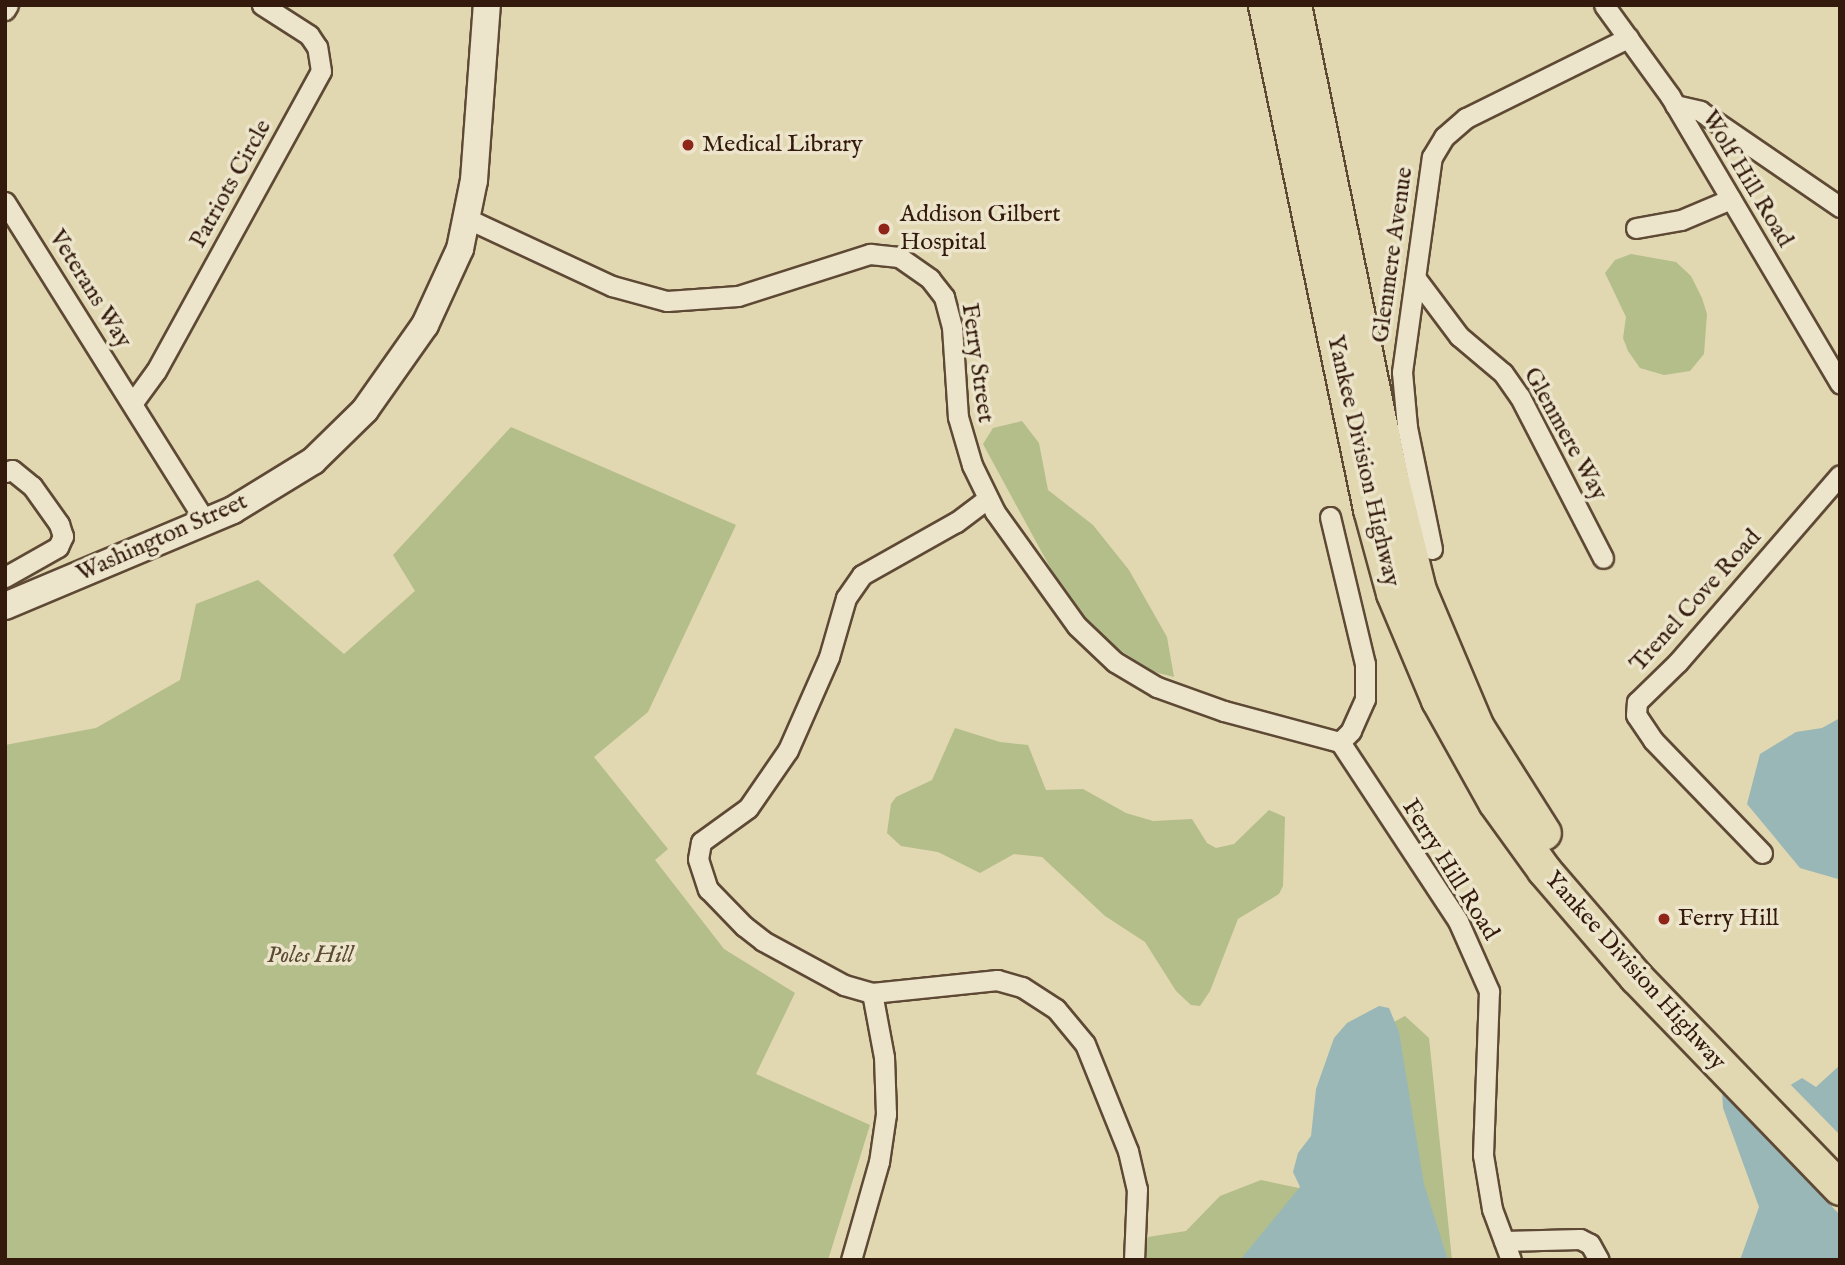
<!DOCTYPE html>
<style>
body{margin:0}
#map{position:relative;width:1845px;height:1265px;overflow:hidden;background:#e1d7b0;font-family:"IM FELL English",serif}
div>[style]{position:absolute}
.green>*{inset:0;background:#b4be8a}
.water>*{inset:0;background:#99b7b7}
.pier>*{inset:0;background:#e1d7b0}
.roads{filter:drop-shadow(2px 0 #5e4935) drop-shadow(-2px 0 #5e4935) drop-shadow(0 2px #5e4935) drop-shadow(0 -2px #5e4935)}
.minor>*{height:19px;margin:-9.5px;padding:0 9.5px;transform-origin:9.5px;border-radius:9.5px;background:#ece5cc}
.secondary>*{height:26px;margin:-13px;padding:0 13px;transform-origin:13px;border-radius:13px;background:#ece5cc}
.motorway>*{height:33px;margin:-16.5px;padding:0 16.5px;transform-origin:16.5px;border-radius:16.5px;background:#e1d7b0}
.dots>*{width:19px;height:19px;translate:-50% -50%;box-sizing:border-box;border:4px solid #ece5cc;border-radius:50%}
span{translate:-50% -50%;white-space:nowrap;text-align:center;line-height:1.15;-webkit-text-stroke:7px #ece5cc;paint-order:stroke}
.poi-label{font-size:24px;color:#331a0c}
.left{translate:0 -50%;text-align:left}
.street-label{font-size:24px;color:#331a0c}
.park-label{font-size:24px;color:#5a4b32;font-style:italic}
.frame{position:absolute;inset:0;border:7px solid #331a0c;pointer-events:none}
</style>
<div id="map">
<div class="green">
<div style="clip-path:polygon(1631px 254px,1676px 262px,1691px 276px,1702px 298px,1707px 314px,1704px 354px,1690px 371px,1664px 375px,1640px 368px,1628px 351px,1623px 338px,1626px 317px,1605px 273px,1615px 260px)"></div>
<div style="clip-path:polygon(1022px 421px,1039px 443px,1048px 490px,1093px 525px,1129px 570px,1167px 637px,1174px 677px,1151px 671px,1092px 631px,1052px 571px,983px 444px,993px 428px)"></div>
<div style="clip-path:polygon(511px 427px,736px 525px,648px 712px,594px 757px,668px 849px,655px 860px,724px 949px,795px 993px,756px 1074px,870px 1125px,828px 1260px,5px 1260px,5px 745px,96px 728px,180px 680px,196px 604px,258px 580px,344px 654px,415px 591px,393px 555px)"></div>
<div style="clip-path:polygon(955px 728px,1000px 742px,1028px 745px,1046px 790px,1083px 789px,1126px 813px,1153px 821px,1192px 819px,1207px 843px,1216px 848px,1234px 844px,1269px 810px,1285px 817px,1283px 886px,1279px 894px,1238px 919px,1210px 991px,1200px 1006px,1191px 1005px,1176px 991px,1145px 942px,1105px 916px,1042px 857px,1014px 854px,980px 873px,938px 852px,901px 846px,887px 833px,891px 804px,896px 797px,932px 780px)"></div>
<div style="clip-path:polygon(1405px 1016px,1429px 1038px,1452px 1260px,1139px 1260px,1138px 1250px,1148px 1237px,1186px 1231px,1220px 1196px,1261px 1180px,1299px 1188px,1301px 1196px,1392px 1023px)"></div>
</div>
<div class="water">
<div style="clip-path:polygon(1840px 718px,1840px 879px,1838px 879px,1800px 868px,1747px 804px,1760px 754px,1796px 732px,1822px 728px)"></div>
<div style="clip-path:polygon(1379px 1006px,1389px 1008px,1399px 1032px,1424px 1184px,1448px 1260px,1240px 1260px,1300px 1187px,1293px 1172px,1298px 1153px,1311px 1136px,1316px 1089px,1334px 1038px,1347px 1023px)"></div>
<div style="clip-path:polygon(1840px 1065px,1840px 1260px,1740px 1260px,1759px 1207px,1723px 1108px,1722px 1090px,1753px 1108px,1802px 1078px,1816px 1087px)"></div>
</div>
<div class="pier">
<div style="clip-path:polygon(1788px 1082px,1840px 1135px,1840px 1215px,1719px 1089px,1722px 1087px,1751px 1106px)"></div>
</div>
<div class="roads">
<div class="minor">
<div style="left:1604px;top:5px;width:112px;rotate:54deg"></div>
<div style="left:1670px;top:96px;width:334px;rotate:59.4deg"></div>
<div style="left:5px;top:10px;width:6px;rotate:-59deg"></div>
<div style="left:1675px;top:105px;width:26px;rotate:13deg"></div>
<div style="left:1700px;top:111px;width:170px;rotate:34.4deg"></div>
<div style="left:5px;top:202px;width:377px;rotate:57.9deg"></div>
<div style="left:468px;top:219px;width:159px;rotate:25deg"></div>
<div style="left:612px;top:286px;width:57px;rotate:15.3deg"></div>
<div style="left:667px;top:301px;width:71px;rotate:-4deg"></div>
<div style="left:738px;top:296px;width:139px;rotate:-17.7deg"></div>
<div style="left:870px;top:254px;width:29px;rotate:6deg"></div>
<div style="left:899px;top:257px;width:38px;rotate:35deg"></div>
<div style="left:930px;top:279px;width:23px;rotate:52deg"></div>
<div style="left:944px;top:297px;width:31px;rotate:75deg"></div>
<div style="left:952px;top:327px;width:90px;rotate:86.2deg"></div>
<div style="left:958px;top:417px;width:50px;rotate:73.7deg"></div>
<div style="left:972px;top:465px;width:52px;rotate:63.9deg"></div>
<div style="left:995px;top:512px;width:140px;rotate:54.3deg"></div>
<div style="left:1077px;top:626px;width:52px;rotate:43.5deg"></div>
<div style="left:1115px;top:662px;width:49px;rotate:30.8deg"></div>
<div style="left:1157px;top:687px;width:71px;rotate:19.7deg"></div>
<div style="left:1224px;top:711px;width:120px;rotate:15deg"></div>
<div style="left:1340px;top:742px;width:214px;rotate:56.6deg"></div>
<div style="left:1458px;top:921px;width:77px;rotate:66.1deg"></div>
<div style="left:1489px;top:991px;width:164px;rotate:92.1deg"></div>
<div style="left:1483px;top:1155px;width:55px;rotate:80.5deg"></div>
<div style="left:1492px;top:1209px;width:54px;rotate:69.6deg"></div>
<div style="left:1636px;top:228px;width:46px;rotate:-10.1deg"></div>
<div style="left:1681px;top:220px;width:54px;rotate:-22.8deg"></div>
<div style="left:1417px;top:280px;width:70px;rotate:53.1deg"></div>
<div style="left:1459px;top:336px;width:57px;rotate:40.1deg"></div>
<div style="left:1503px;top:373px;width:29px;rotate:55deg"></div>
<div style="left:1520px;top:397px;width:181px;rotate:62.7deg"></div>
<div style="left:134px;top:401px;width:37px;rotate:-54deg"></div>
<div style="left:156px;top:371px;width:342px;rotate:-61.2deg"></div>
<div style="left:321px;top:71px;width:24px;rotate:-99deg"></div>
<div style="left:317px;top:47px;width:14px;rotate:-124deg"></div>
<div style="left:309px;top:35px;width:56px;rotate:-147.4deg"></div>
<div style="left:5px;top:472px;width:7px;rotate:-16deg"></div>
<div style="left:12px;top:470px;width:26px;rotate:39deg"></div>
<div style="left:32px;top:486px;width:47px;rotate:54.6deg"></div>
<div style="left:59px;top:524px;width:13px;rotate:72deg"></div>
<div style="left:63px;top:536px;width:12px;rotate:114deg"></div>
<div style="left:58px;top:547px;width:61px;rotate:150.5deg"></div>
<div style="left:987px;top:499px;width:39px;rotate:143deg"></div>
<div style="left:956px;top:522px;width:108px;rotate:150.6deg"></div>
<div style="left:862px;top:575px;width:28px;rotate:125deg"></div>
<div style="left:846px;top:598px;width:61px;rotate:106.1deg"></div>
<div style="left:829px;top:657px;width:102px;rotate:113.8deg"></div>
<div style="left:788px;top:750px;width:70px;rotate:124.6deg"></div>
<div style="left:748px;top:808px;width:58px;rotate:144.1deg"></div>
<div style="left:701px;top:842px;width:17px;rotate:100deg"></div>
<div style="left:698px;top:859px;width:32px;rotate:72deg"></div>
<div style="left:708px;top:889px;width:52px;rotate:45.8deg"></div>
<div style="left:744px;top:926px;width:24px;rotate:38deg"></div>
<div style="left:763px;top:941px;width:92px;rotate:28.5deg"></div>
<div style="left:844px;top:985px;width:29px;rotate:16deg"></div>
<div style="left:872px;top:993px;width:126px;rotate:-5.9deg"></div>
<div style="left:997px;top:980px;width:26px;rotate:16deg"></div>
<div style="left:1022px;top:987px;width:40px;rotate:32.9deg"></div>
<div style="left:1056px;top:1009px;width:45px;rotate:50.4deg"></div>
<div style="left:1085px;top:1044px;width:115px;rotate:68.1deg"></div>
<div style="left:1128px;top:1151px;width:39px;rotate:77deg"></div>
<div style="left:1137px;top:1189px;width:71px;rotate:92.4deg"></div>
<div style="left:1330px;top:517px;width:151px;rotate:76.6deg"></div>
<div style="left:1365px;top:664px;width:35px;rotate:90deg"></div>
<div style="left:1365px;top:699px;width:35px;rotate:114deg"></div>
<div style="left:1351px;top:731px;width:16px;rotate:135deg"></div>
<div style="left:1432px;top:549px;width:125px;rotate:-101.6deg"></div>
<div style="left:1407px;top:427px;width:55px;rotate:-95.2deg"></div>
<div style="left:1402px;top:372px;width:217px;rotate:-82.1deg"></div>
<div style="left:1432px;top:157px;width:23px;rotate:-59deg"></div>
<div style="left:1444px;top:137px;width:29px;rotate:-41deg"></div>
<div style="left:1466px;top:118px;width:181px;rotate:-26.3deg"></div>
<div style="left:1762px;top:853px;width:157px;rotate:-134deg"></div>
<div style="left:1653px;top:740px;width:30px;rotate:-124deg"></div>
<div style="left:1636px;top:715px;width:13px;rotate:-86deg"></div>
<div style="left:1637px;top:702px;width:57px;rotate:-44.3deg"></div>
<div style="left:1678px;top:662px;width:247px;rotate:-49.1deg"></div>
<div style="left:1504px;top:1241px;width:76px;rotate:-1.5deg"></div>
<div style="left:1580px;top:1239px;width:11px;rotate:27deg"></div>
<div style="left:1590px;top:1244px;width:18px;rotate:61deg"></div>
<div style="left:851px;top:1260px;width:102px;rotate:-74.1deg"></div>
<div style="left:879px;top:1162px;width:49px;rotate:-81.7deg"></div>
<div style="left:886px;top:1114px;width:57px;rotate:-92deg"></div>
<div style="left:884px;top:1057px;width:65px;rotate:-100.6deg"></div>
</div>
<div class="secondary">
<div style="left:5px;top:606px;width:247px;rotate:-22.8deg"></div>
<div style="left:233px;top:510px;width:94px;rotate:-31.5deg"></div>
<div style="left:313px;top:461px;width:73px;rotate:-44.4deg"></div>
<div style="left:365px;top:410px;width:104px;rotate:-54.8deg"></div>
<div style="left:425px;top:325px;width:84px;rotate:-65.3deg"></div>
<div style="left:460px;top:249px;width:70px;rotate:-78.5deg"></div>
<div style="left:474px;top:180px;width:175px;rotate:-85.8deg"></div>
</div>
<div class="motorway">
<div style="left:1265px;top:5px;width:515px;rotate:78.23deg"></div>
<div style="left:1370px;top:509px;width:87px;rotate:74.7deg"></div>
<div style="left:1393px;top:593px;width:116px;rotate:67.2deg"></div>
<div style="left:1438px;top:700px;width:117px;rotate:60.8deg"></div>
<div style="left:1495px;top:802px;width:84px;rotate:54.2deg"></div>
<div style="left:1544px;top:870px;width:141px;rotate:49.3deg"></div>
<div style="left:1636px;top:977px;width:293px;rotate:46deg"></div>
<div style="left:1294px;top:5px;width:486px;rotate:78.4deg"></div>
<div style="left:1392px;top:481px;width:112px;rotate:76.1deg"></div>
<div style="left:1419px;top:590px;width:149px;rotate:67.1deg"></div>
<div style="left:1477px;top:727px;width:125px;rotate:57.7deg"></div>
</div>
</div>
<div class="dots">
<div style="left:688px;top:145px;background:#8f2418"></div>
<div style="left:884px;top:229px;background:#8f2418"></div>
<div style="left:1664px;top:919px;background:#8f2418"></div>
</div>
<div class="poi-label">
<span class="left" style="left:702px;top:145px">Medical Library</span>
<span class="left" style="left:900px;top:229px">Addison Gilbert<br>Hospital</span>
<span class="left" style="left:1678px;top:919px">Ferry Hill</span>
</div>
<div class="street-label">
<span style="left:1747px;top:179px;rotate:59deg">Wolf Hill Road</span>
<span style="left:231px;top:184px;rotate:-61deg">Patriots Circle</span>
<span style="left:1393px;top:255px;rotate:-82deg">Glenmere Avenue</span>
<span style="left:90px;top:289px;rotate:58deg">Veterans Way</span>
<span style="left:977px;top:363px;rotate:82deg">Ferry Street</span>
<span style="left:1565px;top:434px;rotate:61deg">Glenmere Way</span>
<span style="left:1363px;top:461px;rotate:77deg">Yankee Division Highway</span>
<span style="left:162px;top:538px;rotate:-24deg">Washington Street</span>
<span style="left:1696px;top:601px;rotate:-48deg">Trenel Cove Road</span>
<span style="left:1450px;top:870px;rotate:58deg">Ferry Hill Road</span>
<span style="left:1635px;top:971px;rotate:48deg">Yankee Division Highway</span>
</div>
<div class="park-label">
<span style="left:310px;top:956px">Poles Hill</span>
</div>
<div class="frame"></div>
</div>
